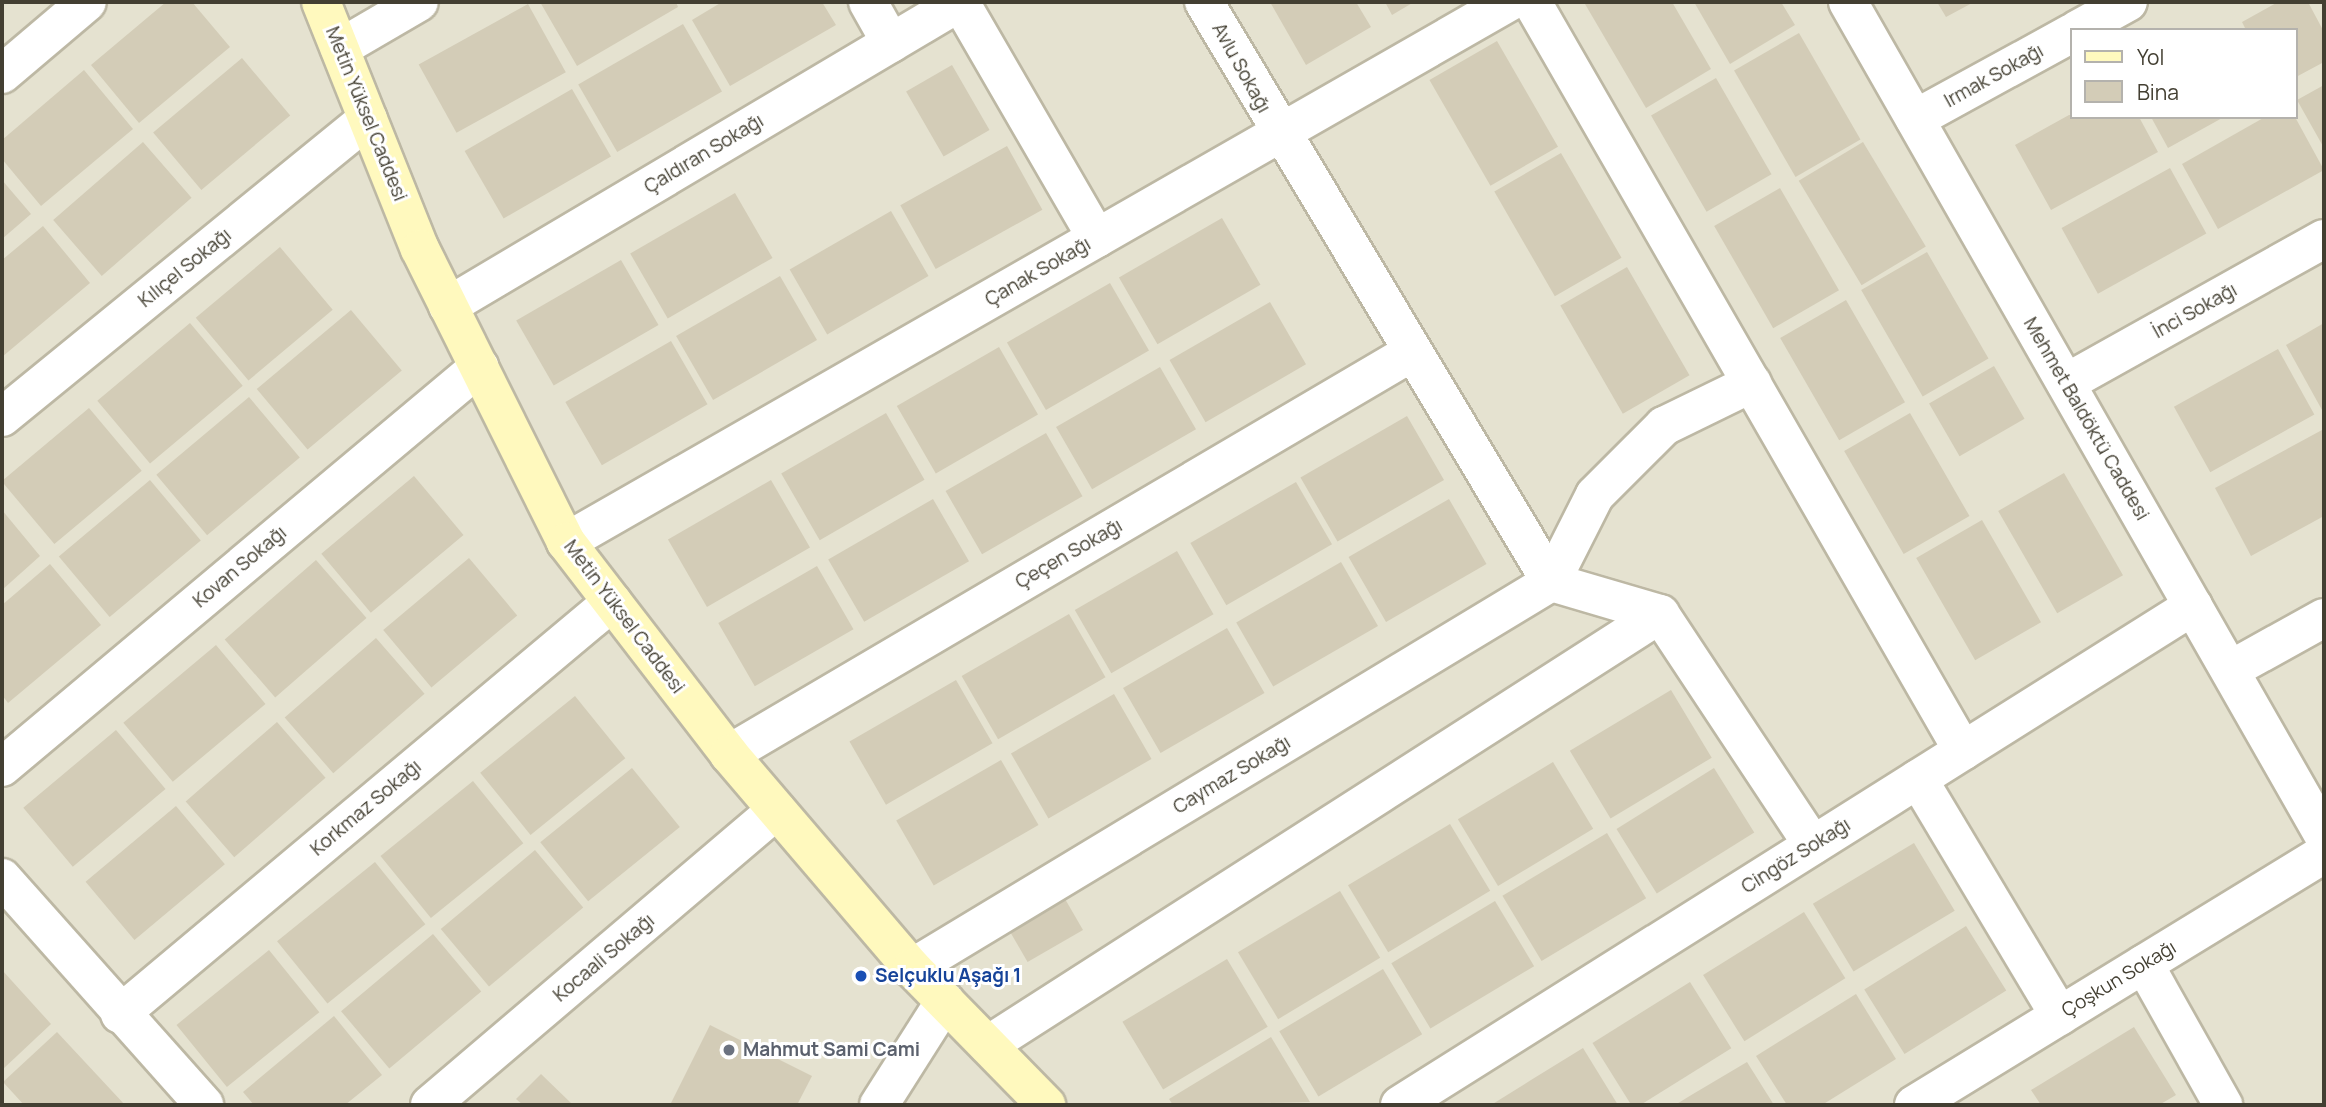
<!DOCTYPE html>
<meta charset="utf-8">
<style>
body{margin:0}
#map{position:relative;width:2326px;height:1107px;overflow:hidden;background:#f1efe2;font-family:Manrope,sans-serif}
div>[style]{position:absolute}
.residential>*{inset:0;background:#e5e2d0}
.building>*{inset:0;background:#d3ccb7;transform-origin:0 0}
.roads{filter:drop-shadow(2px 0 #bdb8a4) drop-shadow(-2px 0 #bdb8a4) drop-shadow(0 2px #bdb8a4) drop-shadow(0 -2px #bdb8a4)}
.street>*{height:38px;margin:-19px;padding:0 19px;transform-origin:19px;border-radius:19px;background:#fff}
.secondary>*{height:38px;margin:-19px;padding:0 19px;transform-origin:19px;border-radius:19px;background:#fff9be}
.dots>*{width:19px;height:19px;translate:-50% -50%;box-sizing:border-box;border:4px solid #fff;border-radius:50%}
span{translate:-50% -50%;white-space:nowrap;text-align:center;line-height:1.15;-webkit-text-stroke:6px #fff;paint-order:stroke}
.street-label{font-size:19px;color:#433f32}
.transit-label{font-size:19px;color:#164399;font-weight:700}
.left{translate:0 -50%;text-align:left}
.worship-label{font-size:19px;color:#5b616d;font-weight:700}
.frame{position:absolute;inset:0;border:4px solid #433f32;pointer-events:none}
.legend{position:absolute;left:2070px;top:28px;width:228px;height:91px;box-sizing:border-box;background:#fff;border:2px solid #b4b2ad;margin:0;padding:9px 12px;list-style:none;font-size:21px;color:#433f32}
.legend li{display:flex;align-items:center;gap:14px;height:35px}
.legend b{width:35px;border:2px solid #b4b2ad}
</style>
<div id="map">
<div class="residential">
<div style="clip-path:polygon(evenodd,2px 2px,2324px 2px,2324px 1105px,2px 1105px,2px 2px,2072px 30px,2296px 30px,2296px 117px,2072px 117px,2072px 30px)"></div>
</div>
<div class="building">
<div style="clip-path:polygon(166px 2px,192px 2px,230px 47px,139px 123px,91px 65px)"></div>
<div style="clip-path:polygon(540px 2px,676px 2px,678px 7px,577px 66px)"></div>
<div style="clip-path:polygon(722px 2px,822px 2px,836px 25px,730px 86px,692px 20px)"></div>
<div style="clip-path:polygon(1270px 2px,1356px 2px,1371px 27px,1306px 65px)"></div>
<div style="clip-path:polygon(1385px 2px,1414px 2px,1392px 15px)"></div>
<div style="clip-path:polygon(1672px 2px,1711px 69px,1646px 108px,1585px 4px)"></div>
<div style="clip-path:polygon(1694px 2px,1781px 2px,1795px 25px,1730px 64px)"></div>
<div style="clip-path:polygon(1937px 2px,1974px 2px,1946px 17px)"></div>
<div style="clip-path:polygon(2278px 2px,2308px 2px,2324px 32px,2324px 62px,2296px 77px,2296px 30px,2246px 30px,2242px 22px)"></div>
<div style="left:528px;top:4px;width:78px;height:125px;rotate:61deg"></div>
<div style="left:683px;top:24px;width:78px;height:121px;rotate:60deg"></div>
<div style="left:1799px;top:33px;width:123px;height:75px;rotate:60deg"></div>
<div style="left:1497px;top:41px;width:122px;height:78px;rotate:60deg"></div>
<div style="left:242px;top:58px;width:75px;height:116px;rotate:50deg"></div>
<div style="left:952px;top:65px;width:75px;height:53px;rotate:60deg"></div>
<div style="clip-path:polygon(84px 70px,133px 129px,41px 206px,2px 159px,2px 140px)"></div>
<div style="left:1716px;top:78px;width:111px;height:75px;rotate:60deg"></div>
<div style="clip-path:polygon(2324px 85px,2324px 148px,2297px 100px)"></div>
<div style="left:572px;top:89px;width:78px;height:124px;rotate:60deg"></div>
<div style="clip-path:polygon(2069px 115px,2139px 117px,2158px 152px,2051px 210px,2015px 145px)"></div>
<div style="clip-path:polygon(2151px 117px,2224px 117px,2168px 148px)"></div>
<div style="clip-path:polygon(2265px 117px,2295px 117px,2324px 170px,2218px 229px,2182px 164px)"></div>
<div style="left:143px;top:142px;width:74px;height:119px;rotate:49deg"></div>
<div style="left:1863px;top:142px;width:122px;height:75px;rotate:59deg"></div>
<div style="left:1007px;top:146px;width:73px;height:122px;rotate:61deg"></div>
<div style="left:1561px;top:153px;width:121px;height:77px;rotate:60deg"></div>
<div style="left:2170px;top:168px;width:75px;height:124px;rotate:61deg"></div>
<div style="clip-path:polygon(2px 180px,31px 214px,2px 239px)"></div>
<div style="left:1780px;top:188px;width:118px;height:76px;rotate:60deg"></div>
<div style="left:735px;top:193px;width:75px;height:121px;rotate:60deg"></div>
<div style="left:891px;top:211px;width:75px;height:117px;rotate:60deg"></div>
<div style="left:1222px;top:218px;width:77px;height:119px;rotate:60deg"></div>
<div style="clip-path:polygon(43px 226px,90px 283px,2px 357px,2px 260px)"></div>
<div style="left:280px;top:247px;width:82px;height:110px;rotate:50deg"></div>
<div style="left:1927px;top:252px;width:123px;height:76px;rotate:60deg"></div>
<div style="left:621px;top:260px;width:75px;height:121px;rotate:60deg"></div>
<div style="left:1627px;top:267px;width:125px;height:77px;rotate:60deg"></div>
<div style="left:780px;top:276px;width:74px;height:120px;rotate:60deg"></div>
<div style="left:1110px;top:283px;width:78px;height:119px;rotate:60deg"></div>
<div style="left:1846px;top:300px;width:118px;height:76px;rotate:60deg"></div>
<div style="left:1270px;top:302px;width:72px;height:116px;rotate:60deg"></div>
<div style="left:351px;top:310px;width:79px;height:123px;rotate:50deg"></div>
<div style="left:190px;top:323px;width:82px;height:121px;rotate:50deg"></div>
<div style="clip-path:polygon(2324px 323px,2324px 409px,2322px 410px,2286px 345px)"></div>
<div style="left:671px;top:341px;width:73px;height:122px;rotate:60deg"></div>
<div style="left:999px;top:347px;width:78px;height:118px;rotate:60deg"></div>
<div style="left:2278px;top:349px;width:75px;height:119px;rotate:61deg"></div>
<div style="left:1994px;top:366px;width:61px;height:75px;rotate:60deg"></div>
<div style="left:1160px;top:367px;width:72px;height:120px;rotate:60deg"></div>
<div style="left:249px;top:397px;width:79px;height:121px;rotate:50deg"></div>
<div style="left:89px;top:408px;width:82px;height:114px;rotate:50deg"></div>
<div style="left:886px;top:413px;width:77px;height:121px;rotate:60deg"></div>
<div style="left:1910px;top:413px;width:119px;height:76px;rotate:60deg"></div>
<div style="left:1407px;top:416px;width:74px;height:123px;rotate:60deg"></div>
<div style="clip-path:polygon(2322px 430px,2324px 516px,2251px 556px,2215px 488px)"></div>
<div style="left:1046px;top:433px;width:73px;height:116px;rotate:60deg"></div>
<div style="left:2064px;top:473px;width:118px;height:76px;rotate:60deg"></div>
<div style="left:414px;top:476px;width:77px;height:121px;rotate:50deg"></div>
<div style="left:150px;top:480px;width:79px;height:119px;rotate:50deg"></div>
<div style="left:771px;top:480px;width:78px;height:119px;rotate:60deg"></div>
<div style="left:1296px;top:482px;width:72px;height:122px;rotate:60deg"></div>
<div style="left:933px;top:499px;width:72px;height:121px;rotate:60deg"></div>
<div style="left:1449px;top:499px;width:75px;height:116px;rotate:60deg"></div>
<div style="clip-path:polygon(2px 510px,40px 556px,2px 590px)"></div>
<div style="left:1982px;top:520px;width:118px;height:76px;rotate:60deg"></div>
<div style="left:1177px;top:551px;width:73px;height:118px;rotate:60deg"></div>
<div style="left:469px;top:558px;width:75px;height:112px;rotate:50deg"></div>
<div style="left:316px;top:560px;width:77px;height:121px;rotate:49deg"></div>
<div style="left:1341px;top:562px;width:74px;height:121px;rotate:60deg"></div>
<div style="clip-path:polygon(50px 564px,101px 625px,8px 703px,2px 695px,2px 605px)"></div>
<div style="left:817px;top:566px;width:73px;height:114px;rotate:60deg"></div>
<div style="left:1069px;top:614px;width:73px;height:124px;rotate:60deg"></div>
<div style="left:1227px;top:628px;width:75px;height:120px;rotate:60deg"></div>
<div style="left:376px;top:638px;width:74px;height:121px;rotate:49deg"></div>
<div style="left:216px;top:645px;width:77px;height:121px;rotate:50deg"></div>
<div style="left:956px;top:680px;width:73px;height:123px;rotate:60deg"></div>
<div style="left:1671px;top:690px;width:79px;height:118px;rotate:59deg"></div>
<div style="left:1114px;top:694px;width:75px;height:119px;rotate:60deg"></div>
<div style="left:575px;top:696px;width:80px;height:122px;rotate:51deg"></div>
<div style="left:277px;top:722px;width:74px;height:121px;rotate:49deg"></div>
<div style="left:116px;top:730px;width:77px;height:121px;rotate:50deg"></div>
<div style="left:1001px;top:760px;width:75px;height:121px;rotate:60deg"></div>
<div style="left:1553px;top:762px;width:78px;height:111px;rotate:59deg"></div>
<div style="left:632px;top:768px;width:76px;height:118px;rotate:51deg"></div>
<div style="left:1714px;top:768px;width:76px;height:115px;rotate:58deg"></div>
<div style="left:473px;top:781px;width:80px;height:119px;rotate:51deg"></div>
<div style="left:176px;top:806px;width:76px;height:118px;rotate:50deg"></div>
<div style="left:1450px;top:824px;width:78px;height:119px;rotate:59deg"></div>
<div style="left:1607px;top:833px;width:76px;height:122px;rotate:59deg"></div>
<div style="left:1914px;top:843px;width:79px;height:118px;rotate:59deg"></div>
<div style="left:535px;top:850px;width:75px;height:123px;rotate:50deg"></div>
<div style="left:375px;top:862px;width:80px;height:126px;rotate:51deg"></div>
<div style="left:1340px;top:891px;width:78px;height:119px;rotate:59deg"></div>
<div style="left:1061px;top:892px;width:44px;height:64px;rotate:60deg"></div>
<div style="left:1495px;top:901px;width:76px;height:121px;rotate:59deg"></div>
<div style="left:1804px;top:912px;width:78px;height:119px;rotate:58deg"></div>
<div style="left:1966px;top:926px;width:76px;height:120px;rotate:58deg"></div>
<div style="left:433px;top:934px;width:75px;height:120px;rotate:50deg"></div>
<div style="left:269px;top:950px;width:80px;height:119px;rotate:51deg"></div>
<div style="left:1227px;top:959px;width:79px;height:122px;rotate:59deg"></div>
<div style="left:1383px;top:969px;width:76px;height:121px;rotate:59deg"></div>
<div style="clip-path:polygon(2px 970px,51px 1024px,2px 1070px)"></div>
<div style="left:1690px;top:982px;width:78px;height:115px;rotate:58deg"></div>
<div style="clip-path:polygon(1856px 994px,1896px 1059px,1822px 1105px,1787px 1105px,1756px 1056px)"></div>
<div style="clip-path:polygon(334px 1016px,382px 1075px,345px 1105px,254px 1105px,243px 1092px)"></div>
<div style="clip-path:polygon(710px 1025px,812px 1076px,797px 1105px,670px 1105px)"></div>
<div style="clip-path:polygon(2134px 1027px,2176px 1095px,2159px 1105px,2041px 1105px,2031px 1090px)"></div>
<div style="clip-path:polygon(57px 1032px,98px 1076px,125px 1105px,24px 1105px,3px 1082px)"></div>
<div style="clip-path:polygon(1271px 1037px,1310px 1102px,1173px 1105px,1169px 1099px)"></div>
<div style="clip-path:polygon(1583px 1048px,1618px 1105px,1491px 1105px,1531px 1080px)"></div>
<div style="clip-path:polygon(1747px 1062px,1774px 1105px,1675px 1105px,1693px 1094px)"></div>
<div style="clip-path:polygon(541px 1074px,571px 1103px,569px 1105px,523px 1105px,516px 1099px)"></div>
</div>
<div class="roads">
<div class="street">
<div style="left:868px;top:2px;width:47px;rotate:60.7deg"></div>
<div style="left:1204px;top:2px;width:676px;rotate:59.11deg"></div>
<div style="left:1551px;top:582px;width:114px;rotate:16.4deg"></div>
<div style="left:1660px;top:614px;width:277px;rotate:56.5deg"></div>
<div style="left:1532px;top:2px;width:864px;rotate:60.08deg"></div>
<div style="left:1848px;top:2px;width:960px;rotate:60.28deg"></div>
<div style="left:2077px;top:30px;width:58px;rotate:-28.8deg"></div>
<div style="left:340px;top:48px;width:91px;rotate:-30.2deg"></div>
<div style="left:2px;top:74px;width:111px;rotate:-40.3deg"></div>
<div style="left:1915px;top:119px;width:179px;rotate:-28.7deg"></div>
<div style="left:448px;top:306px;width:595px;rotate:-30.7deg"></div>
<div style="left:960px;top:2px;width:273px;rotate:59.9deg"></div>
<div style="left:2066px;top:383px;width:295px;rotate:-29.2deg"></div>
<div style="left:2px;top:417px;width:472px;rotate:-39.2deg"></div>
<div style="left:566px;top:542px;width:1087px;rotate:-29.8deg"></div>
<div style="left:1551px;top:582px;width:97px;rotate:-63.2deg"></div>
<div style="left:1595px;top:495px;width:98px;rotate:-45deg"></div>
<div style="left:1664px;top:426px;width:98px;rotate:-26deg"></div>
<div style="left:2230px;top:670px;width:107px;rotate:-29deg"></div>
<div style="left:729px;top:754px;width:789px;rotate:-30.47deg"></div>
<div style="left:2px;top:767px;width:623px;rotate:-39.98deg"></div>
<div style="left:1918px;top:779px;width:276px;rotate:59.1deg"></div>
<div style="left:2px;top:878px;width:304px;rotate:48.3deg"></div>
<div style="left:2144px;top:964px;width:162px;rotate:60.7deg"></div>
<div style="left:912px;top:968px;width:747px;rotate:-31.13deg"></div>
<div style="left:120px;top:1014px;width:642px;rotate:-39.94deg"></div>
<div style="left:988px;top:1045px;width:798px;rotate:-32.67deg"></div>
<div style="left:430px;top:1105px;width:455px;rotate:-40.4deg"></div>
<div style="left:879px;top:1105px;width:123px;rotate:-57.6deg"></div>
<div style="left:1400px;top:1105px;width:937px;rotate:-32.18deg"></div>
<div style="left:1914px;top:1105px;width:481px;rotate:-31.5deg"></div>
</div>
<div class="secondary">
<div style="left:321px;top:2px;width:266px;rotate:68.2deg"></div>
<div style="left:420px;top:249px;width:327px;rotate:63.5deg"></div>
<div style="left:566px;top:542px;width:267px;rotate:52.4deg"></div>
<div style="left:729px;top:754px;width:282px;rotate:49.5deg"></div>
<div style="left:912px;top:968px;width:192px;rotate:45.6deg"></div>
</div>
</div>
<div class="dots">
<div style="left:861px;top:976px;background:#1a4fb4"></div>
<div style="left:729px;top:1050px;background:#6b7280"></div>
</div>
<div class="street-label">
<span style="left:1241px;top:68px;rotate:61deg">Avlu Sokağı</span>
<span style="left:1994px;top:76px;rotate:-29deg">Irmak Sokağı</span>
<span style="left:366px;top:114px;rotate:68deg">Metin Yüksel Caddesi</span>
<span style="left:704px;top:154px;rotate:-31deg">Çaldıran Sokağı</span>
<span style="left:185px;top:268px;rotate:-39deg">Kılıçel Sokağı</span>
<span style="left:1038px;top:272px;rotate:-30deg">Çanak Sokağı</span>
<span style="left:2195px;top:311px;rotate:-29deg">İnci Sokağı</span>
<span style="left:2086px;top:419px;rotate:60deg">Mehmet Baldöktü Caddesi</span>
<span style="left:1069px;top:554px;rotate:-30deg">Çeçen Sokağı</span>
<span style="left:240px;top:567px;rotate:-40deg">Kovan Sokağı</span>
<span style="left:624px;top:617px;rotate:53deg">Metin Yüksel Caddesi</span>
<span style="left:1232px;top:775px;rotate:-31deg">Caymaz Sokağı</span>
<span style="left:366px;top:808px;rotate:-40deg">Korkmaz Sokağı</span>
<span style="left:1796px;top:856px;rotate:-32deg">Cingöz Sokağı</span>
<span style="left:604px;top:958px;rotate:-40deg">Kocaali Sokağı</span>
<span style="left:2119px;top:979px;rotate:-31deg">Çoşkun Sokağı</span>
</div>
<div class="transit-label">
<span class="left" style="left:875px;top:976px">Selçuklu Aşağı 1</span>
</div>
<div class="worship-label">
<span class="left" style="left:743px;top:1050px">Mahmut Sami Cami</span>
</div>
<div class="frame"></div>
<ul class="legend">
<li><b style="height:9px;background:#fff9be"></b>Yol</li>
<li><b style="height:19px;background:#d3ccb7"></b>Bina</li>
</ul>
</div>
